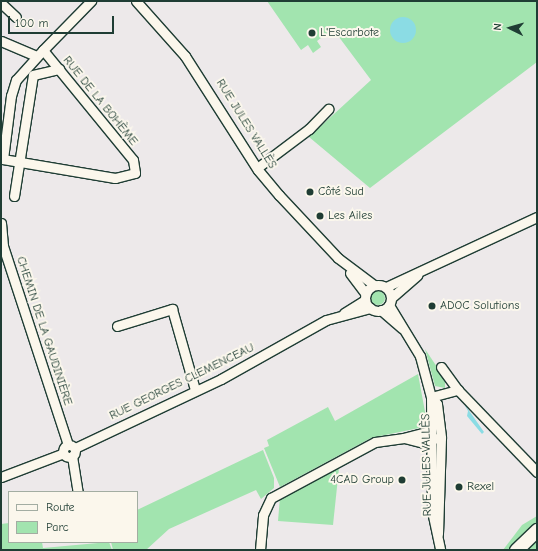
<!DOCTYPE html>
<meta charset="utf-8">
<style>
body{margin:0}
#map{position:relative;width:538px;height:551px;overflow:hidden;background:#ede9ea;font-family:"Comic Neue",sans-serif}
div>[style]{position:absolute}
.green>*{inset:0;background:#a2e4af}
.round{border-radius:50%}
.water>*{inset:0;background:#8bdce4}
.roads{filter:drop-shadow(1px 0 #1f3d34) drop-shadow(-1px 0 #1f3d34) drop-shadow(0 1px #1f3d34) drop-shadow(0 -1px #1f3d34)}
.minor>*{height:9px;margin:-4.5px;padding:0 4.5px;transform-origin:4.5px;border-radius:4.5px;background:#fbf7ec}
.minor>.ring{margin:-4.5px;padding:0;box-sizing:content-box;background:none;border:9px solid #fbf7ec;border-radius:50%}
.highway>*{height:13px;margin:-6.5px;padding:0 6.5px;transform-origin:6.5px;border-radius:6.5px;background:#fbf7ec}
.dots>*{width:11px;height:11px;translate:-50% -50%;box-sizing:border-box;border:2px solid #fbf7ec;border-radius:50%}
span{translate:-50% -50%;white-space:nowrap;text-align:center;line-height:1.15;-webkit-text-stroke:4px #fbf7ec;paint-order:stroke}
.poi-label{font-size:12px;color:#1f3d34}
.left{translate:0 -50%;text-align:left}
.right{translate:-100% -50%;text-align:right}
.street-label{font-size:12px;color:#1f3d34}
.frame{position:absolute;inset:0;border:2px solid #1f3d34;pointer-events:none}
.legend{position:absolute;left:8px;top:491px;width:130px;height:52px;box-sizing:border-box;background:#fbf7ec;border:1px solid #a3ada2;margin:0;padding:5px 7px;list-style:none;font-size:12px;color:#1f3d34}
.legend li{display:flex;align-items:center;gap:8px;height:20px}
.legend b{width:20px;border:1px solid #a3ada2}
.north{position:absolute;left:490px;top:8px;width:40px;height:40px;-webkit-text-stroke:3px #fbf7ec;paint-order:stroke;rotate:275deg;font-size:11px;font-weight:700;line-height:16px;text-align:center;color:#1f3d34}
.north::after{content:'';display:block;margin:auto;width:14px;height:18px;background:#1f3d34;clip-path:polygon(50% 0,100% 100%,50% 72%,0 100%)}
.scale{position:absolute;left:8px;top:16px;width:106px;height:18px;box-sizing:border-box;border:2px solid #1f3d34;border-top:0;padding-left:5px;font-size:12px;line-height:14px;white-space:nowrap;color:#1f3d34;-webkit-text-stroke:3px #fbf7ec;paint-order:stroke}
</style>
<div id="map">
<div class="green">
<div style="clip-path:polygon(267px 1px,537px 1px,537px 62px,370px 188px,309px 137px,371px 80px,333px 29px,317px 41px,321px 47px,313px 53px,308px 45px,301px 50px)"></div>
<div class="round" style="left:371px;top:291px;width:14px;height:14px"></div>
<div style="clip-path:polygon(425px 349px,445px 379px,445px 388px,435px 386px)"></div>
<div style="clip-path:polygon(418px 374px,426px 417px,419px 428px,371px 438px,280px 487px,264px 448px,269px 446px,267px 440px,328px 407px,335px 421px)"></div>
<div style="clip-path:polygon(263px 450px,274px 478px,274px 488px,261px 499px,256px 490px,169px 529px,146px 550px,113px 550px,111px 542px,137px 542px,137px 510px)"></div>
<div style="clip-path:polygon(339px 468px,333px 525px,278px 521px,280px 497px)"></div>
<div style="clip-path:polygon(537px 516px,537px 550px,503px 550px,522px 525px)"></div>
<div style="clip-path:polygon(9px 523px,9px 542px,42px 542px,43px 548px,109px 542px,112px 550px,1px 550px,1px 524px)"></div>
</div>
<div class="water">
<div class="round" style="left:390px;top:17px;width:26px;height:26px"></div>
<div style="clip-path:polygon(463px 402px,484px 432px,482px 434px,467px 416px,468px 411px)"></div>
</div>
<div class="roads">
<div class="minor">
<div style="left:136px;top:1px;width:74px;rotate:48.3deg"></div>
<div style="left:185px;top:56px;width:135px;rotate:57.4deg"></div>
<div style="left:258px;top:170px;width:33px;rotate:50deg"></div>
<div style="left:279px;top:195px;width:86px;rotate:46.9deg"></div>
<div style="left:338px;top:258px;width:45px;rotate:36.9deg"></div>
<div style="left:2px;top:4px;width:19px;rotate:43deg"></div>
<div style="left:1px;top:41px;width:39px;rotate:23deg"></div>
<div style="left:43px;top:50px;width:142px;rotate:50.7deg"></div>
<div style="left:133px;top:160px;width:13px;rotate:81deg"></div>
<div style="left:135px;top:173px;width:21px;rotate:166deg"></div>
<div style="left:115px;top:178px;width:114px;rotate:-170.4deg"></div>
<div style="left:3px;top:159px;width:64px;rotate:-82.8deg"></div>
<div style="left:11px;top:96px;width:17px;rotate:-73deg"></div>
<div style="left:16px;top:80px;width:40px;rotate:-48deg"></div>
<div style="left:43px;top:50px;width:69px;rotate:-45.6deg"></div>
<div style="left:257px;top:168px;width:65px;rotate:-36.9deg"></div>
<div style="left:309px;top:129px;width:28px;rotate:-46deg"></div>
<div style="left:14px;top:196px;width:122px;rotate:-81.1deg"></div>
<div style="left:33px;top:75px;width:27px;rotate:-13deg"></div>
<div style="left:1px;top:223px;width:23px;rotate:85deg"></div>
<div style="left:3px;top:246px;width:209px;rotate:71.9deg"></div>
<div style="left:350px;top:273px;width:26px;rotate:53deg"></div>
<div class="ring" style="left:365px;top:285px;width:17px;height:17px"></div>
<div style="left:386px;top:287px;width:166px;rotate:-24.9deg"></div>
<div style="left:391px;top:298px;width:35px;rotate:-41deg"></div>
<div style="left:389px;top:305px;width:60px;rotate:58.7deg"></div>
<div style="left:420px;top:356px;width:42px;rotate:75deg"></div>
<div style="left:431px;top:397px;width:114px;rotate:89.5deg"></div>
<div style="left:432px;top:511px;width:40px;rotate:78deg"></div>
<div style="left:381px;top:310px;width:28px;rotate:41deg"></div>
<div style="left:344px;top:313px;width:25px;rotate:-32deg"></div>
<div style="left:117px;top:326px;width:58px;rotate:-17.2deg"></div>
<div style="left:172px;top:309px;width:84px;rotate:74.1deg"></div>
<div style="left:441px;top:367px;width:29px;rotate:54deg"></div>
<div style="left:458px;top:390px;width:114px;rotate:46.1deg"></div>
<div style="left:431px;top:397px;width:9px;rotate:49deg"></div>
<div style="left:437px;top:404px;width:34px;rotate:83deg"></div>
<div style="left:441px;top:438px;width:96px;rotate:91.8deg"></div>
<div style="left:431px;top:397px;width:28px;rotate:-15deg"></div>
<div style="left:433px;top:438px;width:9px;rotate:-139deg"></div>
<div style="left:426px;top:432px;width:23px;rotate:165deg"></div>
<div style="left:404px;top:438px;width:25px;rotate:14deg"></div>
<div style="left:428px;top:444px;width:9px;rotate:-41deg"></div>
<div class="ring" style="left:63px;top:445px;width:3px;height:3px"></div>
<div style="left:75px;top:448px;width:161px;rotate:-25.3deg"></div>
<div style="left:221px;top:379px;width:120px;rotate:-29.3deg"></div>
<div style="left:326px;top:320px;width:46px;rotate:-15.3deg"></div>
<div style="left:72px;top:456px;width:36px;rotate:81deg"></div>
<div style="left:1px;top:477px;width:67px;rotate:-20.9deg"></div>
<div style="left:260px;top:550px;width:35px;rotate:-85deg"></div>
<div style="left:263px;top:515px;width:19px;rotate:-65deg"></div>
<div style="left:271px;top:498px;width:118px;rotate:-28.3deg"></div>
<div style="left:375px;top:442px;width:29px;rotate:-8deg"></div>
</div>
<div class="highway">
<div style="left:516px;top:550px;width:29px;rotate:-44deg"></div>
</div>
</div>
<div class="dots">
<div style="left:312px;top:33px;background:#1f3d34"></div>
<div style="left:310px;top:192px;background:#1f3d34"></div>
<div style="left:320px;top:216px;background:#1f3d34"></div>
<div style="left:432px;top:306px;background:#1f3d34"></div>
<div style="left:402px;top:480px;background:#1f3d34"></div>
<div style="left:459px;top:487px;background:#1f3d34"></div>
</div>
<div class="poi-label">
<span class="left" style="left:320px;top:33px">L'Escarbote</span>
<span class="left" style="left:318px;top:192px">Côté Sud</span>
<span class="left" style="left:328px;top:216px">Les Ailes</span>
<span class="left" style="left:440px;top:306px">ADOC Solutions</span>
<span class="right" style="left:394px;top:480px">4CAD Group</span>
<span class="left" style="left:467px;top:487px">Rexel</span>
</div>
<div class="street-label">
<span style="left:100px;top:101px;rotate:51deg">RUE DE LA BOHÈME</span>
<span style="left:246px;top:124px;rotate:58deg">RUE JULES VALLÈS</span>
<span style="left:44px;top:331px;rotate:72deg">CHEMIN DE LA GAUDINIÈRE</span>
<span style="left:182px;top:382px;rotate:-26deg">RUE GEORGES CLEMENCEAU</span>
<span style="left:427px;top:465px;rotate:-91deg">RUE JULES VALLÈS</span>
</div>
<div class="frame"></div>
<ul class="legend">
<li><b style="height:5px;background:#fbf7ec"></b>Route</li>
<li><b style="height:11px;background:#a2e4af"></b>Parc</li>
</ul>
<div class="north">N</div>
<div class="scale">100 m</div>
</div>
